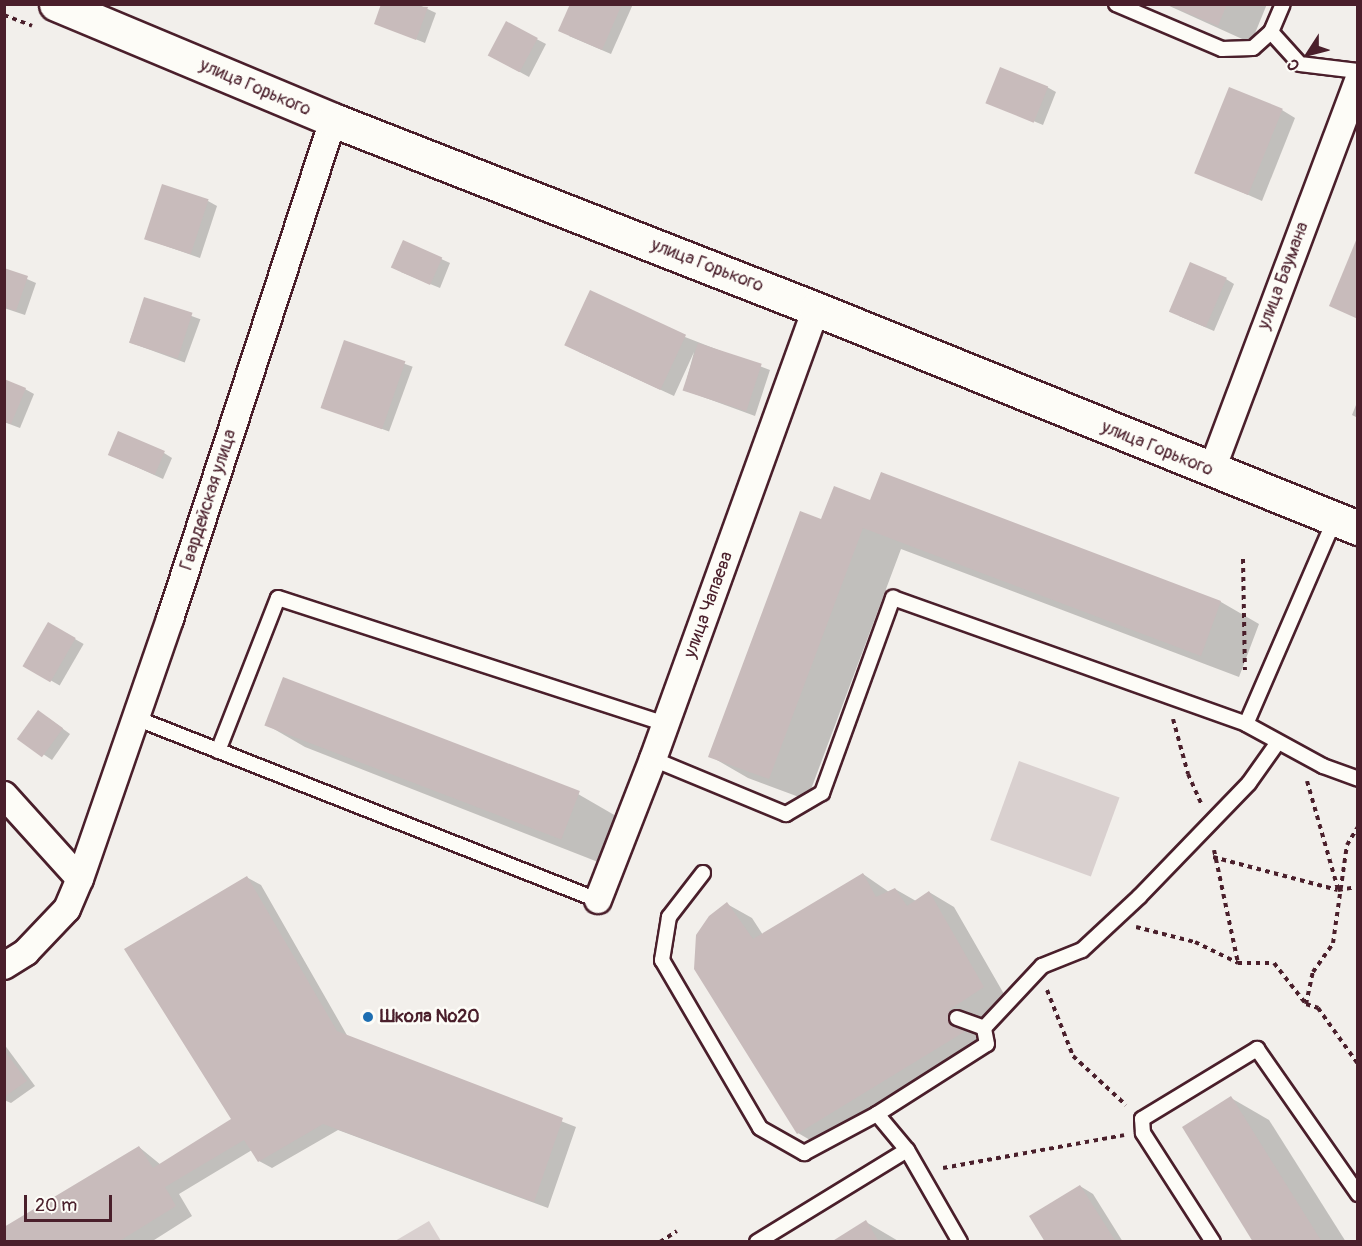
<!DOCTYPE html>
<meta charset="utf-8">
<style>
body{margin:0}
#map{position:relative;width:1362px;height:1246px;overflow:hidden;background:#f2efeb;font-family:Pangolin,sans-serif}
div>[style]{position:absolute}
.green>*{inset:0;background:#d9d0cf;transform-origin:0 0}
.shadow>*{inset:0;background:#0003;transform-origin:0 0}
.building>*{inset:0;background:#c8bbbb;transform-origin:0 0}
.path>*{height:4px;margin-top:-2px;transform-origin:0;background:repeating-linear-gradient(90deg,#4a1f2b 0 4.5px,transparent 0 9px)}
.roads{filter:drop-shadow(2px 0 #4a1f2b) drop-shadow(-2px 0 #4a1f2b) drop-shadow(0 2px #4a1f2b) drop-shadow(0 -2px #4a1f2b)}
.service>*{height:14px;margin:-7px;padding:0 7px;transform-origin:7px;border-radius:7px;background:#fdfcf7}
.minor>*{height:26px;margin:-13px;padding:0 13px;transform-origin:13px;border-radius:13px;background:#fdfcf7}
.secondary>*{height:33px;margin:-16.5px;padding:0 16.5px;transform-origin:16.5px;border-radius:16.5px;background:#fdfcf7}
.dots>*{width:16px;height:16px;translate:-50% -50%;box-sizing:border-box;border:3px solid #fdfcf7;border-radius:50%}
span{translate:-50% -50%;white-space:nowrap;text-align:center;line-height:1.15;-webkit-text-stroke:5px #fdfcf7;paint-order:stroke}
.street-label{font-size:18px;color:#4a1f2b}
.poi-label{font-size:18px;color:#4a1f2b;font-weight:700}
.left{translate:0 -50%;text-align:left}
.frame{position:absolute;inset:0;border:6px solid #4a1f2b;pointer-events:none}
.north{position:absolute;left:1278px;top:24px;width:60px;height:60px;-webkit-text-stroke:4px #fdfcf7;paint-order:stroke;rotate:234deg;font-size:16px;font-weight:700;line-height:24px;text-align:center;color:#4a1f2b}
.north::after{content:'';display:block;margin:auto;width:21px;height:27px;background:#4a1f2b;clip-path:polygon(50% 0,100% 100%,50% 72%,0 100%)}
.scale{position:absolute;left:24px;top:1195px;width:88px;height:27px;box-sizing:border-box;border:3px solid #4a1f2b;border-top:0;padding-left:8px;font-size:18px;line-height:21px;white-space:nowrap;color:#4a1f2b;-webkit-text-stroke:4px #fdfcf7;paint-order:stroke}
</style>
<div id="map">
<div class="green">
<div style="left:1019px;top:761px;width:107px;height:84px;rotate:20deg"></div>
<div style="clip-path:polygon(429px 1221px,441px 1241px,395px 1241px)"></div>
</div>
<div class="shadow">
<div style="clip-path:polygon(383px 4px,417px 4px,436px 13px,425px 43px,376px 23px)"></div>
<div style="clip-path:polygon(572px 4px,633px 4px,611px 54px,569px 36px)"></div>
<div style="clip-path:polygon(1165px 4px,1267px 4px,1251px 43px)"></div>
<div style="clip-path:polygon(506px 23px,546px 44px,529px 77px,498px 60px)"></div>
<div style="clip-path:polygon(1047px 87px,1056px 92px,1043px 125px,988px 102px)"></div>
<div style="clip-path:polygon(1282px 110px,1295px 118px,1262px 201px,1196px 172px)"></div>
<div style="clip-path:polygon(208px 201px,217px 206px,200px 258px,146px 239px)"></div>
<div style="clip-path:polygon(404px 242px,450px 263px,440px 288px,401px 272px)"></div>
<div style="clip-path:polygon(4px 269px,36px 283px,25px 315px,4px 308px)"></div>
<div style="clip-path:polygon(1226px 279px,1234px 284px,1214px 331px,1179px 316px)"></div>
<div style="left:145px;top:299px;width:59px;height:46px;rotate:20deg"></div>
<div style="clip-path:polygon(685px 337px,770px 370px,755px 416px,684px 390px,694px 352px,674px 396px,579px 352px)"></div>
<div style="left:345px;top:342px;width:72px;height:69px;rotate:20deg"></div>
<div style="clip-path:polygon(25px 389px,34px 394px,20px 428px,4px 422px)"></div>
<div style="clip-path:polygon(1358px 400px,1358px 418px,1352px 415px)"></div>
<div style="clip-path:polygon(164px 453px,172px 458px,163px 479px,119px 459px)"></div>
<div style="clip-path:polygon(882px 474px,1221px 602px,1259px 624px,1239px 677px,901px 549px,807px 800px,748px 778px,710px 756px,822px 521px,871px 502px)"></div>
<div style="left:49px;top:624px;width:40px;height:48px;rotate:30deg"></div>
<div style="clip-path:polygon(47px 717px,70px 734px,52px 760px,19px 738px)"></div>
<div style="clip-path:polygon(267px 725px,578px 794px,616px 816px,598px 862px,305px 747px)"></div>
<div style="clip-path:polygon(863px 874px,889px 892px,895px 889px,916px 901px,929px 892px,954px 907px,1008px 1001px,973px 1024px,988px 1046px,822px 1147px,798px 1133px,727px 904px,752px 918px,763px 935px)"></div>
<div style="clip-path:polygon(248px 878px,261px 885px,348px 1037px,576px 1127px,548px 1208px,338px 1130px,272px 1168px,259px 1161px,252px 1150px,179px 1194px,192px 1216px,151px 1242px,4px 1242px,139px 1147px,161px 1165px,233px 1119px)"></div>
<div style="clip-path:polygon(4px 1044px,35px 1086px,11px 1103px,4px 1100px)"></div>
<div style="clip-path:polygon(1231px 1098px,1269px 1120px,1346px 1242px,1255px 1242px)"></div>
<div style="clip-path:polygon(1080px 1186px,1093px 1194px,1123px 1242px,1047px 1242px)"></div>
<div style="clip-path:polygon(866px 1222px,900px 1242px,834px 1242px)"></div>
</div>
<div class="building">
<div style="clip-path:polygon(381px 4px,428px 7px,416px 40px,374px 24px)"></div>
<div style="clip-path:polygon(570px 4px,622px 4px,602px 50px,558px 31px)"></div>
<div style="clip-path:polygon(1166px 4px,1227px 4px,1218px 26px)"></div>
<div style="left:506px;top:21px;width:36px;height:39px;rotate:28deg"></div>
<div style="left:1000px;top:67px;width:52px;height:39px;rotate:22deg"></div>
<div style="left:1229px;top:87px;width:58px;height:93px;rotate:22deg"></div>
<div style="left:162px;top:184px;width:49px;height:58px;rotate:18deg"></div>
<div style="clip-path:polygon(1357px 238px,1358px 238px,1358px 319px,1329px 306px)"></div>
<div style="left:403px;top:240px;width:43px;height:30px;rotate:24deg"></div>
<div style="left:1190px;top:262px;width:40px;height:54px;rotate:23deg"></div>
<div style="clip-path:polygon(4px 268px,28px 276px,16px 311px,4px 307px)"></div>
<div style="left:590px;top:290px;width:106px;height:61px;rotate:25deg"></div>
<div style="left:144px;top:297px;width:51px;height:48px;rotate:18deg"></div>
<div style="left:344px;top:340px;width:65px;height:72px;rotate:19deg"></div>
<div style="left:698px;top:343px;width:67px;height:50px;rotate:18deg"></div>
<div style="clip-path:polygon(4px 379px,26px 388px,11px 424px,4px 422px)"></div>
<div style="left:118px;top:431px;width:51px;height:26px;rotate:23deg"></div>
<div style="clip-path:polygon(881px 472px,1221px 601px,1201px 656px,863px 528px,769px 779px,708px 757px,800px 511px,821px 519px,834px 486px,870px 500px)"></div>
<div style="left:48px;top:622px;width:32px;height:51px;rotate:30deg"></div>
<div style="left:283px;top:677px;width:318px;height:52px;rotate:21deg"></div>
<div style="left:38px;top:710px;width:31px;height:36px;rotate:36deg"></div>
<div style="clip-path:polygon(863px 873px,876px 897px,895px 888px,907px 906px,929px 891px,984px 987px,949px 1010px,964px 1032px,797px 1134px,694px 969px,696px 935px,709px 916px,727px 902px,753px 939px)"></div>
<div style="clip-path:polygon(247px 876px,337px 1031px,563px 1118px,534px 1202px,323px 1124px,258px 1162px,244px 1140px,165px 1187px,176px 1206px,118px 1242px,4px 1242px,4px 1227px,139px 1146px,153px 1168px,231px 1119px,124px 949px)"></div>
<div style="clip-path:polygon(4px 1050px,27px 1081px,4px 1097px)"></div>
<div style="clip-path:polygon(1231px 1096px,1322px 1242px,1253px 1242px,1182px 1127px)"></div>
<div style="clip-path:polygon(1080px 1185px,1116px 1242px,1045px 1242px,1029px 1216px)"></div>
<div style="clip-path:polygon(866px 1220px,879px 1242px,831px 1242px)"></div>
</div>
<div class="path">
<div style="left:4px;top:15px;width:30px;rotate:21deg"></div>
<div style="left:1243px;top:559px;width:111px;rotate:89deg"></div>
<div style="left:1173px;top:719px;width:57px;rotate:74.7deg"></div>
<div style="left:1188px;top:774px;width:32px;rotate:66deg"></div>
<div style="left:1307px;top:781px;width:112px;rotate:74deg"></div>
<div style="left:1214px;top:850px;width:116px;rotate:78deg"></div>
<div style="left:1213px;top:857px;width:129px;rotate:14.8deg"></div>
<div style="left:1338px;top:890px;width:20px;rotate:-9deg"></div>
<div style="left:1136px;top:927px;width:61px;rotate:14.3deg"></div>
<div style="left:1195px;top:942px;width:48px;rotate:26deg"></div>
<div style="left:1238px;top:963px;width:36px"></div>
<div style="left:1274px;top:963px;width:52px;rotate:52deg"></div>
<div style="left:1306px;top:1004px;width:13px;rotate:18deg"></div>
<div style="left:1318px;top:1008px;width:69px;rotate:54.5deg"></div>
<div style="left:1047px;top:990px;width:71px;rotate:68.5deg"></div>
<div style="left:1073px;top:1056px;width:72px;rotate:42.8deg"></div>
<div style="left:1306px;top:1004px;width:33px;rotate:-78deg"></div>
<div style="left:1313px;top:972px;width:35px;rotate:-55deg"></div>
<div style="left:1333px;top:943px;width:99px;rotate:-81.9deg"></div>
<div style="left:1347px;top:845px;width:21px;rotate:-59deg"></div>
<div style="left:943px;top:1168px;width:184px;rotate:-10.3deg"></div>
<div style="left:660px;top:1242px;width:20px;rotate:-33deg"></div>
</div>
<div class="roads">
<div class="service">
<div style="left:1116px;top:4px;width:115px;rotate:23deg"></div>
<div style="left:1222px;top:49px;width:31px;rotate:-2deg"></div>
<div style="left:1253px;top:48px;width:24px;rotate:-42deg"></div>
<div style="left:1271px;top:32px;width:30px;rotate:-67deg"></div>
<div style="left:1271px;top:32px;width:43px;rotate:47.8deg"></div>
<div style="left:1300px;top:64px;width:58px;rotate:6.9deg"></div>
<div style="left:1334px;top:521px;width:221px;rotate:113.4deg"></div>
<div style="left:1246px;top:724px;width:88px;rotate:28.6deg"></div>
<div style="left:1323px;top:766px;width:37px;rotate:20deg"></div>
<div style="left:133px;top:717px;width:500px;rotate:21.5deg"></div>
<div style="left:218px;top:751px;width:164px;rotate:-68.6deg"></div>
<div style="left:278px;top:598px;width:408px;rotate:18deg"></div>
<div style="left:653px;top:759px;width:144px;rotate:22.5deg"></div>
<div style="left:786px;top:814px;width:42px;rotate:-30.3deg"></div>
<div style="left:822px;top:793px;width:208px;rotate:-70deg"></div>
<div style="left:893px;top:598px;width:375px;rotate:19.6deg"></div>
<div style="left:703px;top:873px;width:56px;rotate:127.7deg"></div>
<div style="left:669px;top:917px;width:44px;rotate:99.2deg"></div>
<div style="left:662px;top:960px;width:194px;rotate:59.7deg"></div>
<div style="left:760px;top:1128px;width:51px;rotate:29.6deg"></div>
<div style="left:804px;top:1153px;width:83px;rotate:-28.1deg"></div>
<div style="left:957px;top:1018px;width:29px;rotate:20deg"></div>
<div style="left:984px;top:1028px;width:85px;rotate:-46.9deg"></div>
<div style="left:1042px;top:966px;width:43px;rotate:-21.8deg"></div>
<div style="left:1082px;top:950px;width:78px;rotate:-42.9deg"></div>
<div style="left:1139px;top:897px;width:158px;rotate:-46deg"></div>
<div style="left:1249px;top:783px;width:50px;rotate:-54.7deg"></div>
<div style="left:757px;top:1242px;width:176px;rotate:-31.5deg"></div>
<div style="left:960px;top:1242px;width:106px;rotate:-119.9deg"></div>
<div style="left:907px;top:1150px;width:47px;rotate:-129.8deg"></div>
<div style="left:877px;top:1114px;width:130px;rotate:-32.5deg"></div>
<div style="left:987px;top:1044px;width:16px;rotate:-101deg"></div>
<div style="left:1213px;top:1242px;width:130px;rotate:-122.7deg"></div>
<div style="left:1143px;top:1133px;width:14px;rotate:-94deg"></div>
<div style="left:1142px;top:1119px;width:135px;rotate:-31.3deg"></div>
<div style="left:1257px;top:1049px;width:177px;rotate:55.1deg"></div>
</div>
<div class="minor">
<div style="left:1211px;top:472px;width:418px;rotate:-69.4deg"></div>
<div style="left:4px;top:795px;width:113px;rotate:47.9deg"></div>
<div style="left:598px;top:900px;width:151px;rotate:-68.7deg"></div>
<div style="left:653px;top:759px;width:479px;rotate:-70.1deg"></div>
<div style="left:4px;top:966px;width:26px;rotate:-32deg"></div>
<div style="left:26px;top:952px;width:59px;rotate:-46.4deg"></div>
<div style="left:67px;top:909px;width:33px;rotate:-67deg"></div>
<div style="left:80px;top:879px;width:275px;rotate:-70.9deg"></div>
<div style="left:170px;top:619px;width:525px;rotate:-71.91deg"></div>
</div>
<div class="secondary">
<div style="left:56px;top:4px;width:300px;rotate:22.7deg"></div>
<div style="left:333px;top:120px;width:519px;rotate:21.37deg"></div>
<div style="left:816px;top:309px;width:585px;rotate:22deg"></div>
</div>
</div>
<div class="dots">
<div style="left:368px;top:1017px;background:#1f6fb2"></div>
</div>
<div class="street-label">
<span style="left:255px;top:88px;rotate:23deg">улица Горького</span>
<span style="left:707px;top:266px;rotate:21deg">улица Горького</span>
<span style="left:1284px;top:276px;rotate:-69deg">улица Баумана</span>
<span style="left:1157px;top:449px;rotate:22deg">улица Горького</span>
<span style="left:209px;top:500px;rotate:-72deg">Гвардейская улица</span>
<span style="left:709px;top:605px;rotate:-70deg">улица Чапаева</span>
</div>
<div class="poi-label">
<span class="left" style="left:380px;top:1017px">Школа №20</span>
</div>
<div class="frame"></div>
<div class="north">С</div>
<div class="scale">20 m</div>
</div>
